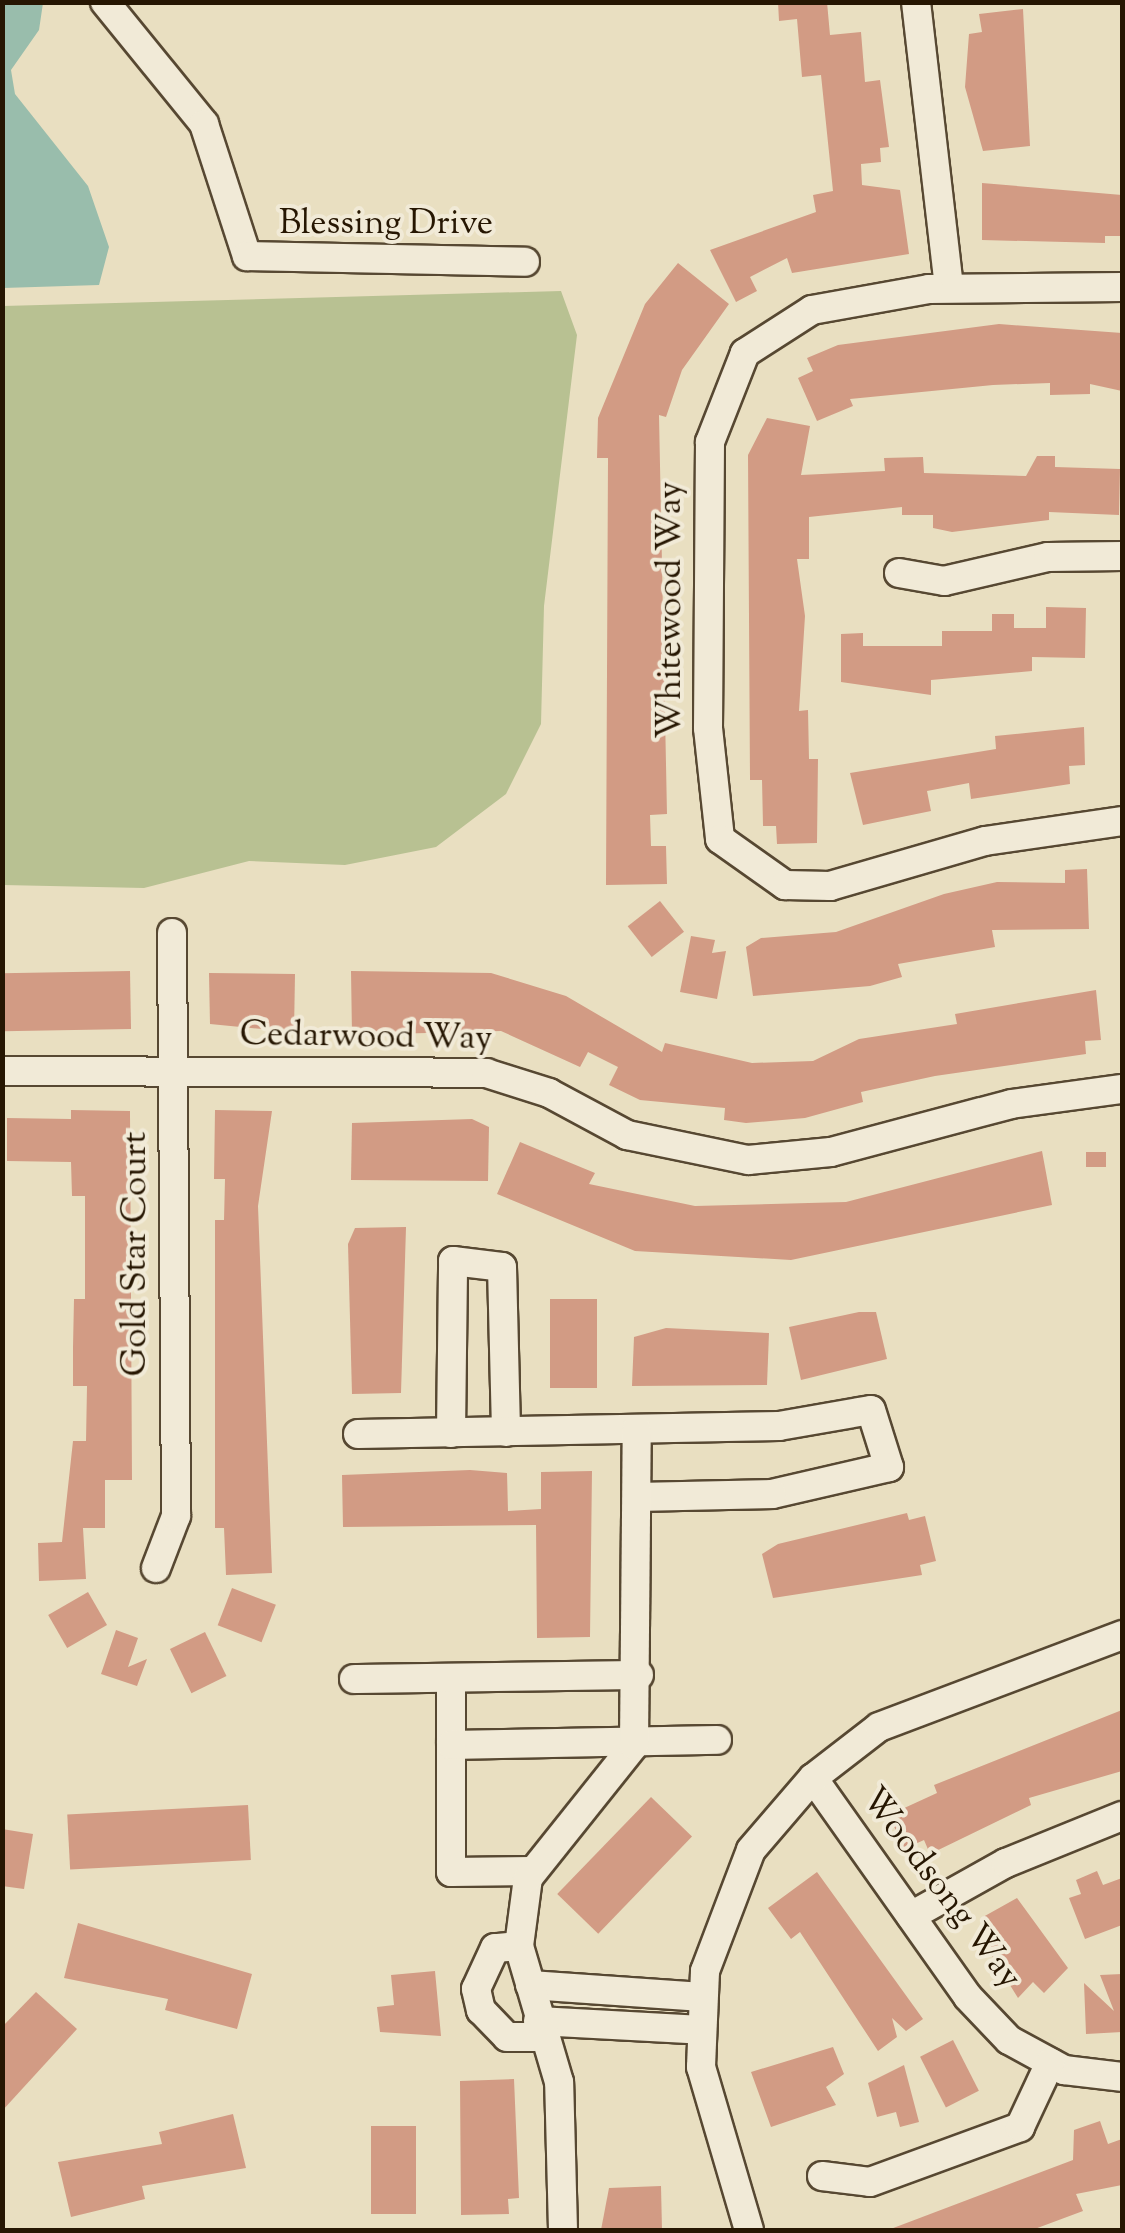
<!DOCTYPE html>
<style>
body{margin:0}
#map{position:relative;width:1125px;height:2233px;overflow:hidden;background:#e9dfc1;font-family:"Sorts Mill Goudy",serif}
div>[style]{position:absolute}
.green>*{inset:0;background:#b8c192}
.water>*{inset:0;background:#99bdac}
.building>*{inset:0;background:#d29b84;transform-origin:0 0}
.roads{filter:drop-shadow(2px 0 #574832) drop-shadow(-2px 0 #574832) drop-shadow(0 2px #574832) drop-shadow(0 -2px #574832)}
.minor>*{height:28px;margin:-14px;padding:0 14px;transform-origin:14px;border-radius:14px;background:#f1ead7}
span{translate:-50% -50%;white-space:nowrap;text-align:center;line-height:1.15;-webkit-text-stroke:8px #f1ead7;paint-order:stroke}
.street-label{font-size:35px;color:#261602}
.frame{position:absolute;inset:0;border:5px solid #261602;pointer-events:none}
</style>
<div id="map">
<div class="green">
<div style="clip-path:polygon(561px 291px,577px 335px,544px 606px,541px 724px,506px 794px,436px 847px,345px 865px,249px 861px,144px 888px,3px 885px,3px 306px)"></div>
</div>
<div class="water">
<div style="clip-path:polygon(2px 3px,43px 3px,39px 30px,11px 70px,15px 94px,88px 186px,109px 247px,99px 285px,3px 288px)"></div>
</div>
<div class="building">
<div style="clip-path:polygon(778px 2px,827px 2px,830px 35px,861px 32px,865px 82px,880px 80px,889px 147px,880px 148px,881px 162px,861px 164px,862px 185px,900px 190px,909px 254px,792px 273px,787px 258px,750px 277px,757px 291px,736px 302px,710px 250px,816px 212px,813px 195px,833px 191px,821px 75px,802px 77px,797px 19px,779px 21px)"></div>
<div style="clip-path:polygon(1023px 9px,1030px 146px,983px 151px,965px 87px,969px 34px,982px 32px,979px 14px)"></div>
<div style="clip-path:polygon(982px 183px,1122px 195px,1122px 236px,1105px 236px,1105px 243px,982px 240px)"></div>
<div style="clip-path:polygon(678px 263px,729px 304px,682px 370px,666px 417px,659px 415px,667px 814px,650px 815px,651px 846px,666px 846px,667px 884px,606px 885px,608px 458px,597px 458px,598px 418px,645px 304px)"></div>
<div style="clip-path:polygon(999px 324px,1122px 333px,1122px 391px,1090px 384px,1090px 394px,1050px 395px,1050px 383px,993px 385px,850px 399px,853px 406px,817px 421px,798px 378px,813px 371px,807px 358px,838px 345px)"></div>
<div style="clip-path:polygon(767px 418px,810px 426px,801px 475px,885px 471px,884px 458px,923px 457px,924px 473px,1026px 476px,1037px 456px,1055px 456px,1055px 467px,1120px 469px,1119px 515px,1049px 512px,1049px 520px,952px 532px,933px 528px,933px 515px,902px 515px,902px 507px,809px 517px,809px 559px,797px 559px,805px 616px,799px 711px,808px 710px,809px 759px,818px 759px,817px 843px,777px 844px,776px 826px,763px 826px,762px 780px,750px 780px,748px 455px)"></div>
<div style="clip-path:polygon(1046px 607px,1086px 608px,1085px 658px,1032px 657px,1032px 671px,931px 680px,931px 695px,841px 682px,841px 634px,863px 633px,863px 646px,942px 646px,942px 631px,992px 631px,992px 614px,1014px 614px,1014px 628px,1046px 628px)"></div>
<div style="clip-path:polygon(1084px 727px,1085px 765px,1069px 766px,1070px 784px,971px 799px,969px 783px,927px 791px,931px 811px,863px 825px,850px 773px,996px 749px,995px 736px)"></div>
<div style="clip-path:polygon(1087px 869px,1089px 929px,992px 930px,995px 947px,898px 964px,902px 977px,870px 986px,753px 996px,746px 947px,761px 938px,836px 932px,944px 894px,997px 882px,1065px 883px,1065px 870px)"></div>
<div style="left:660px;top:901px;width:39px;height:41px;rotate:52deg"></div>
<div style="clip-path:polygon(691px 936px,715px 940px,712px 953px,726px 951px,717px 999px,680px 992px)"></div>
<div style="left:130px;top:971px;width:58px;height:128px;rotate:89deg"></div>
<div style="clip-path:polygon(351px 971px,491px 973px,566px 996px,662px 1052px,665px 1043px,752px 1063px,813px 1061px,859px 1039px,957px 1024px,955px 1014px,1096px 990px,1101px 1040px,1085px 1041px,1086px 1054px,935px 1076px,861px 1092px,863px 1102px,805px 1118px,746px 1123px,724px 1120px,725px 1108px,640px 1100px,609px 1085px,618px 1067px,588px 1052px,580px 1067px,501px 1031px,352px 1035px)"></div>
<div style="clip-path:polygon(209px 973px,295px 974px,294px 1032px,210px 1024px)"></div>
<div style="clip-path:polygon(71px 1110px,130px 1111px,132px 1480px,105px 1480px,105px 1528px,83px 1528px,86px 1579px,39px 1581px,38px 1543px,62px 1542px,73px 1441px,86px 1441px,87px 1386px,73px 1386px,73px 1347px,74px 1299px,85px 1299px,85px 1196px,72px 1196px,71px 1162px,7px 1161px,7px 1118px,71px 1119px)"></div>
<div style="clip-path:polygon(215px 1110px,272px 1111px,258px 1206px,272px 1573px,226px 1575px,224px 1528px,215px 1528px,215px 1220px,224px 1220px,225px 1179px,214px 1179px)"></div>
<div style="clip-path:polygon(472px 1119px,489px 1127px,488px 1181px,351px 1180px,352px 1123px)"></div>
<div style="clip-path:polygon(520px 1142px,595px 1173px,589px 1184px,695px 1206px,846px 1202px,1042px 1151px,1052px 1205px,791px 1260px,635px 1251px,497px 1194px)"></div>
<div style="left:1086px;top:1152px;width:20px;height:15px"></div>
<div style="clip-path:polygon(406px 1227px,401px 1393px,352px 1394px,348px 1244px,355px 1228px)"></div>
<div style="left:550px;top:1299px;width:47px;height:89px"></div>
<div style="clip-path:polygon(859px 1312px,876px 1312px,887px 1359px,801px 1380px,789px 1327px)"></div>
<div style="clip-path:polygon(666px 1328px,769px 1333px,767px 1385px,632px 1386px,634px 1337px)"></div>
<div style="clip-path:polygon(470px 1470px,507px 1473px,508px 1511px,541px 1509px,541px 1472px,592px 1471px,590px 1637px,537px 1638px,536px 1525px,343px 1527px,342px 1475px)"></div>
<div style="clip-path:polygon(907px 1513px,909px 1520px,925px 1516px,936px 1561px,920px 1565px,922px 1575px,773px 1598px,762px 1554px,778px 1544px)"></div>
<div style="left:232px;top:1588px;width:47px;height:40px;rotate:21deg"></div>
<div style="left:88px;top:1592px;width:38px;height:46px;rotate:60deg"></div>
<div style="clip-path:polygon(116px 1630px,138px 1638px,128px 1667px,147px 1659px,137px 1686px,101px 1674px)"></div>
<div style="left:205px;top:1632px;width:49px;height:39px;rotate:64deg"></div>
<div style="clip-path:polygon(1122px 1710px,1122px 1771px,1029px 1798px,1031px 1805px,930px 1854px,924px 1840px,904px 1849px,889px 1815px,937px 1793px,934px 1785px)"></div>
<div style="left:651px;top:1797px;width:57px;height:135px;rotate:44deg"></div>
<div style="left:248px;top:1805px;width:55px;height:181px;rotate:87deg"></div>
<div style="clip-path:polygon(2px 1829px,33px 1834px,24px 1889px,2px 1886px)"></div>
<div style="clip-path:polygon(1097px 1871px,1103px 1885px,1122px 1878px,1122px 1925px,1085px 1939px,1069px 1898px,1081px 1894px,1076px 1880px)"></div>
<div style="clip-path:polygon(817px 1872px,923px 2019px,906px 2031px,892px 2018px,897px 2037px,878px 2051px,800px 1932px,791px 1939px,768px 1908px)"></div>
<div style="clip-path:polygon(1017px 1898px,1068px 1968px,1044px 1993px,1033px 1982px,1018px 1998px,982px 1940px,993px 1934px,983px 1917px)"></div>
<div style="clip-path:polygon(78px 1923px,252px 1974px,237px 2029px,165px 2010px,168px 1999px,64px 1978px)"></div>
<div style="clip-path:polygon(435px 1971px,441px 2036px,380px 2032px,377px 2007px,394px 2005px,391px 1975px)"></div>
<div style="clip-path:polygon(1122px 1974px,1122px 2032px,1086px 2034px,1084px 1983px,1114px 2011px,1100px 1975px)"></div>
<div style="clip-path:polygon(36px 1992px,77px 2029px,2px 2111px,2px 2027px)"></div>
<div style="left:953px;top:2040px;width:57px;height:37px;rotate:63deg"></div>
<div style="clip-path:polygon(833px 2047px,844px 2074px,826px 2087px,836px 2105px,771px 2127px,751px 2072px)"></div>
<div style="clip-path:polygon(904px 2065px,919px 2122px,900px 2127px,896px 2112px,877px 2117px,868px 2083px)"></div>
<div style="clip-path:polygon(514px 2079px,519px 2198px,508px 2199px,509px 2214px,461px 2215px,460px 2081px)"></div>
<div style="clip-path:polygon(233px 2114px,246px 2168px,142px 2186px,145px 2199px,71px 2217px,58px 2162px,162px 2144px,159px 2132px)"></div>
<div style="clip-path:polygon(1100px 2121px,1108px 2144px,1122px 2139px,1122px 2185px,1076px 2194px,1083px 2211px,1032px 2230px,888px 2230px,1073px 2160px,1074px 2130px)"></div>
<div style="left:371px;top:2126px;width:45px;height:88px"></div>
<div style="clip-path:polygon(661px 2186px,662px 2230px,601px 2230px,609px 2188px)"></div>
</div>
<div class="roads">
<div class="minor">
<div style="left:105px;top:2px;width:157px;rotate:50.9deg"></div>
<div style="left:204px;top:124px;width:139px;rotate:72deg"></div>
<div style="left:247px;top:256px;width:278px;rotate:1.2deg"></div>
<div style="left:916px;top:2px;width:286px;rotate:83.4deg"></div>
<div style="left:1122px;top:287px;width:193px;rotate:179.4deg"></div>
<div style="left:929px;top:289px;width:119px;rotate:169.8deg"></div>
<div style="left:812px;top:310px;width:80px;rotate:147.3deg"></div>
<div style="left:745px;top:353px;width:96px;rotate:111.5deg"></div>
<div style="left:710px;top:442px;width:286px;rotate:90.4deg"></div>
<div style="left:708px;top:728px;width:112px;rotate:83.8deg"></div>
<div style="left:720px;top:839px;width:80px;rotate:35.3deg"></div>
<div style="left:785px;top:885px;width:45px;rotate:1.3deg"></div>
<div style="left:830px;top:886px;width:161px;rotate:-16.2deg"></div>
<div style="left:985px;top:841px;width:138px;rotate:-8.3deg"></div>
<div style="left:899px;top:573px;width:46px;rotate:10.1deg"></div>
<div style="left:944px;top:581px;width:107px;rotate:-13deg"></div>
<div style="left:1048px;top:557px;width:74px;rotate:-0.8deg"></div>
<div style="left:2px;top:1071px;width:484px;rotate:0.2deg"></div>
<div style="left:486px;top:1073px;width:66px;rotate:17.6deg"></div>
<div style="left:549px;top:1093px;width:89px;rotate:28.3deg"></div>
<div style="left:627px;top:1135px;width:124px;rotate:11.7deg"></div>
<div style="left:748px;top:1160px;width:83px;rotate:-5.5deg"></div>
<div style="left:831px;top:1152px;width:186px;rotate:-14.9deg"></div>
<div style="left:1011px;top:1104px;width:112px;rotate:-7.7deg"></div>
<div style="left:451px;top:1433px;width:172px;rotate:-89.3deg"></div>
<div style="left:453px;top:1261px;width:49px;rotate:7deg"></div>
<div style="left:502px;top:1267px;width:165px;rotate:88.6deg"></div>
<div style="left:358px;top:1434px;width:421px;rotate:-1.1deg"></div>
<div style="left:779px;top:1426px;width:93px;rotate:-9.9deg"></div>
<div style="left:871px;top:1410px;width:60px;rotate:72.5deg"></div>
<div style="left:889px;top:1467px;width:120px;rotate:167deg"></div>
<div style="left:772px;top:1494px;width:133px;rotate:178.7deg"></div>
<div style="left:156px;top:1568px;width:56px;rotate:-69deg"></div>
<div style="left:176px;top:1516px;width:583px;rotate:-90.39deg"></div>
<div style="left:451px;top:1678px;width:194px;rotate:90deg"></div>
<div style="left:451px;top:1872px;width:81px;rotate:-0.7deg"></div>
<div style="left:354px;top:1679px;width:285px;rotate:-0.8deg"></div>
<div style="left:451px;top:1745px;width:266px;rotate:-1.1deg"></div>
<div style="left:813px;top:1778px;width:268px;rotate:54.7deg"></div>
<div style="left:968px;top:1997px;width:59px;rotate:46.4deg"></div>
<div style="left:1009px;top:2040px;width:63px;rotate:28.6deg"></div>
<div style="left:1064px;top:2070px;width:58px;rotate:6.9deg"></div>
<div style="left:911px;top:1916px;width:109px;rotate:-29.2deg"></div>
<div style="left:1006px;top:1863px;width:125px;rotate:-22.1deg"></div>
<div style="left:519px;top:1946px;width:24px;rotate:175deg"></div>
<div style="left:495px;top:1948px;width:45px;rotate:114.9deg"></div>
<div style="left:476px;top:1989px;width:22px;rotate:77deg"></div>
<div style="left:481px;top:2010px;width:37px;rotate:46deg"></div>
<div style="left:507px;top:2037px;width:37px"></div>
<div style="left:530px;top:1985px;width:173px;rotate:4deg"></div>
<div style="left:538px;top:2021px;width:164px;rotate:3.1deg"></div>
<div style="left:822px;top:2176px;width:48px;rotate:7.1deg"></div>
<div style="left:870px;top:2182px;width:160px;rotate:-20.1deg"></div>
<div style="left:1020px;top:2127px;width:71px;rotate:-64.9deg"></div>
<div style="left:563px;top:2230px;width:148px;rotate:-91.5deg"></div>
<div style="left:559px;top:2082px;width:142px;rotate:-106.4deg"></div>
<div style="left:519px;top:1946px;width:69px;rotate:-82.5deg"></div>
<div style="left:528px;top:1878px;width:170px;rotate:-51.4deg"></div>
<div style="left:634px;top:1745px;width:316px;rotate:-89.5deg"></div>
<div style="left:749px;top:2230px;width:170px;rotate:-106.4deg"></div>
<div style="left:701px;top:2067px;width:96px;rotate:-87.6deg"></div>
<div style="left:705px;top:1971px;width:129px;rotate:-69.2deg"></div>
<div style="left:751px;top:1850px;width:95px;rotate:-49.3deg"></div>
<div style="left:813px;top:1778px;width:83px;rotate:-37.7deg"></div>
<div style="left:879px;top:1727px;width:260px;rotate:-20.7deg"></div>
</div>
</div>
<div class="street-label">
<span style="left:386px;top:225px">Blessing Drive</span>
<span style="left:672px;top:610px;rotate:-90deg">Whitewood Way</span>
<span style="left:366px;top:1038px;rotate:1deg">Cedarwood Way</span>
<span style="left:137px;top:1254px;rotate:-90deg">Gold Star Court</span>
<span style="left:940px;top:1889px;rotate:53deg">Woodsong Way</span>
</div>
<div class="frame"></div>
</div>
